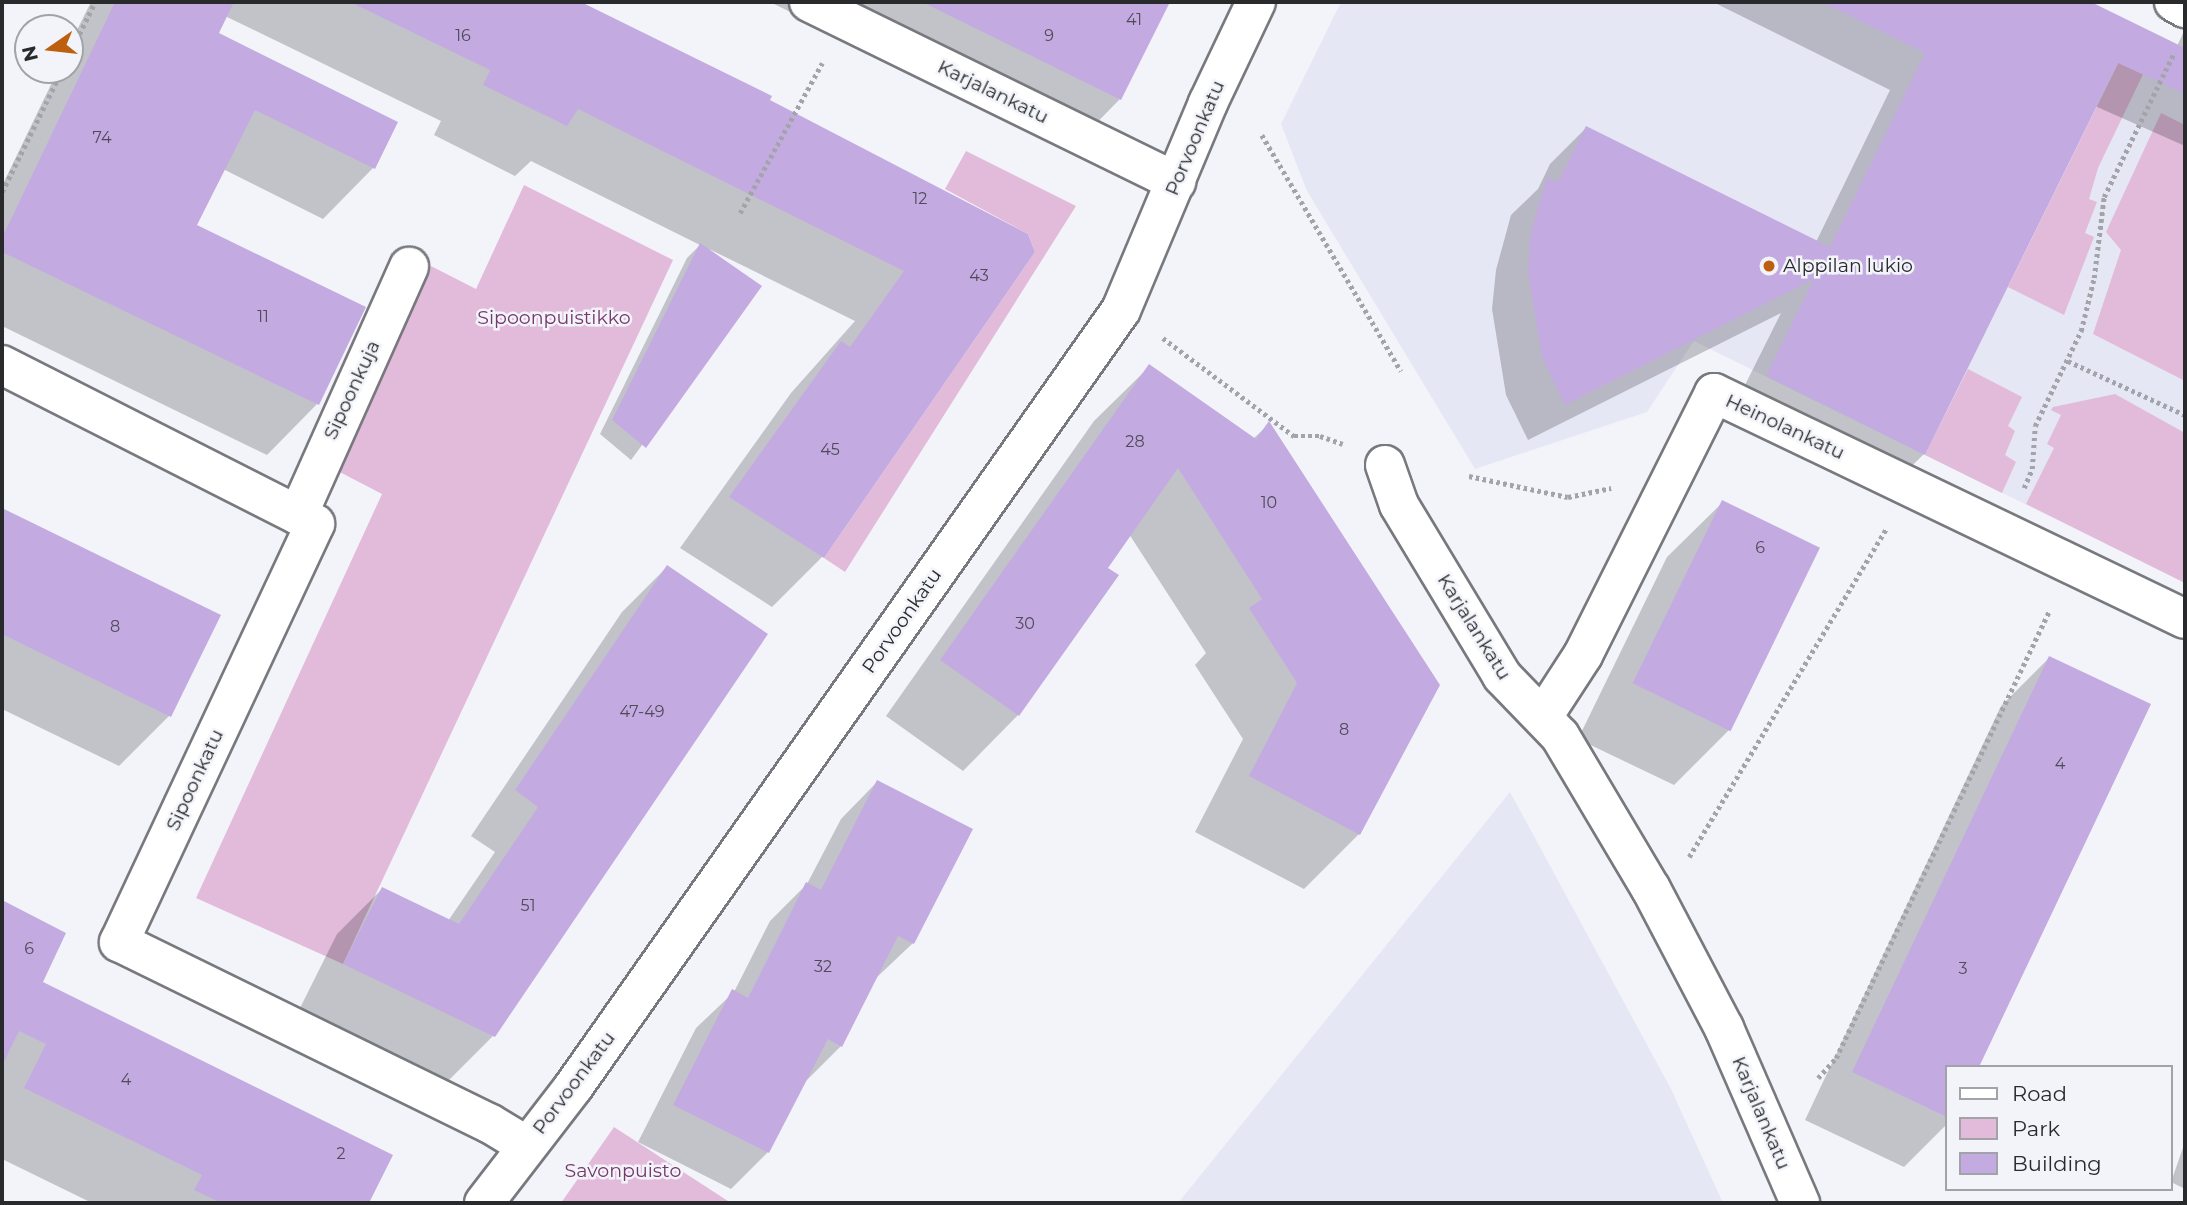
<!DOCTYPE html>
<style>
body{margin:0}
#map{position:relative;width:2187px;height:1205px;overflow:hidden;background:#f3f4fa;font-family:Montserrat,sans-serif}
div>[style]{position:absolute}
.built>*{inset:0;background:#e5e7f4}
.green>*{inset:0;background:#e2bbdb}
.shadow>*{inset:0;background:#0003}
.building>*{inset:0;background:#c3abe1;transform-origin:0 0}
.path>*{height:4.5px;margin-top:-2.25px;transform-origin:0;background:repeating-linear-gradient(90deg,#a3a4a9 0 3.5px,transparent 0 7px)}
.roads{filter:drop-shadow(2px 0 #78797e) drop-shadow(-2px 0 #78797e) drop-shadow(0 2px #78797e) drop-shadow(0 -2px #78797e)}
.street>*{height:38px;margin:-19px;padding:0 19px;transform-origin:19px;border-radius:19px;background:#fff}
.dots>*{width:19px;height:19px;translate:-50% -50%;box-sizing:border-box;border:4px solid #f3f4fa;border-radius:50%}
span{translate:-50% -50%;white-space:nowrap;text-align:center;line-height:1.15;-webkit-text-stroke:5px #f3f4fa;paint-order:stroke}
.number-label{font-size:16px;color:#504a59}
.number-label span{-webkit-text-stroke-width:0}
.street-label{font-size:19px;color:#292a2c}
.poi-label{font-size:19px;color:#292a2c}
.left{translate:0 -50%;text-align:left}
.park-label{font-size:19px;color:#74386d}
.frame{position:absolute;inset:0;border:4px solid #292a2c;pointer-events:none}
.legend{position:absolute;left:1945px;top:1065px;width:228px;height:126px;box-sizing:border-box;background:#f3f4fa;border:2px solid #a2a3a8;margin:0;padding:9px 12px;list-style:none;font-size:21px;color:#292a2c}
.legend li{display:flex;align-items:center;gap:14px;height:35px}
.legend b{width:35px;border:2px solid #a2a3a8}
.north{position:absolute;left:14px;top:14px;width:70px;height:70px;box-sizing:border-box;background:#f3f4fa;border:2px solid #a2a3a8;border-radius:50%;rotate:256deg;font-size:19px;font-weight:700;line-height:28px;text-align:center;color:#292a2c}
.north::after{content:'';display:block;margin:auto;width:24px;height:32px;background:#bc5f0f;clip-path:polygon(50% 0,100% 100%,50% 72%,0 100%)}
</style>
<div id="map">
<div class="built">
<div style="clip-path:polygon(1341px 2px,2091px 2px,2185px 55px,2185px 583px,1694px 341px,1647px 412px,1475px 469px,1307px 191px,1281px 124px)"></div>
<div style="clip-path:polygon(1510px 792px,1671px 1089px,1723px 1203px,1178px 1203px)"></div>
</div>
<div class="green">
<div style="clip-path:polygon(2137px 25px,2160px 39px,2098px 168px,2089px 199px,2097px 202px,2085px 233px,2094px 237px,2064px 315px,2008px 287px)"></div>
<div style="clip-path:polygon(2161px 113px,2185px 125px,2185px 381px,2093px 334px,2121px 250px,2106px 232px)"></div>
<div style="clip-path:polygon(966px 151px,1076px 206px,845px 572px,824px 558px,1035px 252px,1028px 234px,945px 189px)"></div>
<div style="clip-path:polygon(524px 185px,673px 260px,343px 964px,196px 898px,382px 494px,332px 468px,431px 266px,476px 289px)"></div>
<div style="clip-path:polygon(1968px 369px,2022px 397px,2008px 426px,2015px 431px,2005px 455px,2016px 462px,2002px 493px,1925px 455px)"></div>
<div style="clip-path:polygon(2115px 394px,2185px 433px,2185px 583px,2026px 504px,2054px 448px,2047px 444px,2061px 415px,2051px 410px,2053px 407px)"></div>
<div style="clip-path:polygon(614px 1127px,731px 1203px,561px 1203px)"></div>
</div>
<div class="shadow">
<div style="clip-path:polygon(91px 2px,575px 2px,770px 97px,767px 101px,1027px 235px,822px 557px,772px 607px,680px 548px,791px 393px,855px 321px,709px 249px,759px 287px,631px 460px,600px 434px,687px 258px,700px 245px,531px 161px,515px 176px,434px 135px,441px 121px,225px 16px,217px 33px,395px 123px,373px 168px,323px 219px,223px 169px,195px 226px,317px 404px,267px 455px,2px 326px,2px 186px,58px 70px,70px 70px,70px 44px)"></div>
<div style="clip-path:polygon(770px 2px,1168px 2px,1120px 99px,1070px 150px)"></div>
<div style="clip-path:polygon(1713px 2px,2087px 2px,2177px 46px,2185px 29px,2185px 146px,2095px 106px,1924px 454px,1887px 490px,1731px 413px,1781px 313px,1528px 440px,1506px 395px,1492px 309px,1496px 270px,1511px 215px,1538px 189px,1550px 164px,1586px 128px,1816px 242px,1890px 90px)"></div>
<div style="clip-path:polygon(1150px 366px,1253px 439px,1269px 424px,1359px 834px,1304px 889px,1195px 832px,1243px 739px,1195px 665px,1206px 653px,1129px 534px,1105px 568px,1117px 576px,1018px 715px,963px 771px,886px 716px,1094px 421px)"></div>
<div style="clip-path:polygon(1723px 502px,1729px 730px,1674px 785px,1578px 739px,1667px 557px)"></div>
<div style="clip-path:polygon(2px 510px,218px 616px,169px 716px,119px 766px,2px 709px)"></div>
<div style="clip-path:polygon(667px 567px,766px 634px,493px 1036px,448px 1081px,299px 1010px,337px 934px,382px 889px,448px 921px,495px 852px,471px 836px,622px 612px)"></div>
<div style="clip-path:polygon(2049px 658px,1947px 1067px,1947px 1124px,1904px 1167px,1805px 1120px,2001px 706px)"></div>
<div style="clip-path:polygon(877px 782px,913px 943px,875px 979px,841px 1046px,803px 1084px,768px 1152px,731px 1189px,638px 1142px,696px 1028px,734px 992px,770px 921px,807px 884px,841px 819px)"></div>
<div style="clip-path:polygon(2px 902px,64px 934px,40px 982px,390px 1155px,367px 1203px,92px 1203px,2px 1159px)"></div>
<div style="clip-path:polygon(2185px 1142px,2185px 1189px,2171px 1182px)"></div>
</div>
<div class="building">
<div style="clip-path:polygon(115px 2px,234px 2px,219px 33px,398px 122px,375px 169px,255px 110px,197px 225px,366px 307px,319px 405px,2px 252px,2px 238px)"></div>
<div style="clip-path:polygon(350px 2px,581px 2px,772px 96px,770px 100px,1028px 234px,1035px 252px,824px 558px,729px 497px,841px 341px,850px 347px,904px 271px,578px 109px,567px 126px,483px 85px,490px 70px)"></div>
<div style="clip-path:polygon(922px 2px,1170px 2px,1121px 100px)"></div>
<div style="clip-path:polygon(1822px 2px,2091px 2px,2185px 48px,2185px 94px,2118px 63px,1925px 455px,1766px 376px,1814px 279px,1565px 405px,1542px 357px,1528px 272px,1531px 232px,1547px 177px,1558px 182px,1586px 126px,1830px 247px,1925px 53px)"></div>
<div style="clip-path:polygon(700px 243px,762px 286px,646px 448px,612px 420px)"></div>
<div style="clip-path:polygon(1149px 364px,1256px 439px,1269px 421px,1440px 685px,1360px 835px,1249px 776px,1297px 683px,1249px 608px,1262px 599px,1178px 468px,1108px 568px,1119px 575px,1019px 716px,940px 660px)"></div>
<div style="left:1722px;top:500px;width:109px;height:204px;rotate:26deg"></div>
<div style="clip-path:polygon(2px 508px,221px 615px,171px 717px,2px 634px)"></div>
<div style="clip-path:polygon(667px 565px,768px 634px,495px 1037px,343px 964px,382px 887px,459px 924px,538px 807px,515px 790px)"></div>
<div style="clip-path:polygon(2049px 656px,2151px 704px,1979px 1067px,1947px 1067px,1947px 1117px,1852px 1072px)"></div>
<div style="clip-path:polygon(877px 780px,973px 829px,914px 944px,898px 936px,842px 1047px,828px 1039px,769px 1153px,673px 1105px,732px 989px,748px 998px,806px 882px,821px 890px)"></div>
<div style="clip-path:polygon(2px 900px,66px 933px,43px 982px,393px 1155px,369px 1203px,221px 1203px,194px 1190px,202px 1175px,24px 1088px,46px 1044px,19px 1031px,2px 1066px)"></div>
</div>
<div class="path">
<div style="left:70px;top:53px;width:57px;rotate:-63.9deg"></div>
<div style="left:1262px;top:135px;width:274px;rotate:59.5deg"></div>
<div style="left:2px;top:192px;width:136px;rotate:-63.8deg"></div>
<div style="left:740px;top:213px;width:171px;rotate:-61.3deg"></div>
<div style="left:1163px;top:338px;width:164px;rotate:36.8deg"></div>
<div style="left:1294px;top:436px;width:26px"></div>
<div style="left:1320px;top:436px;width:24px;rotate:19deg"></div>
<div style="left:2068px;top:361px;width:129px;rotate:24.8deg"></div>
<div style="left:1469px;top:476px;width:101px;rotate:12deg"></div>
<div style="left:1568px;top:497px;width:44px;rotate:-11.8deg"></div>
<div style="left:2024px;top:488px;width:21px;rotate:-67deg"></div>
<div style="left:2032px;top:469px;width:43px;rotate:-86deg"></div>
<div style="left:2035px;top:426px;width:106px;rotate:-64.2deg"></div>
<div style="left:2081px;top:331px;width:55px;rotate:-76.2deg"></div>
<div style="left:2094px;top:278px;width:82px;rotate:-83deg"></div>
<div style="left:2104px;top:197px;width:158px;rotate:-64.1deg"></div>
<div style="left:1689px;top:857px;width:383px;rotate:-59deg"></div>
<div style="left:1818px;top:1078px;width:27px;rotate:-48deg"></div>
<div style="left:1836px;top:1058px;width:496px;rotate:-64.5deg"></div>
</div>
<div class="roads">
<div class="street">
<div style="left:809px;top:2px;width:409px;rotate:26.1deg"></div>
<div style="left:2174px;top:2px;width:13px;rotate:29deg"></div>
<div style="left:2px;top:365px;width:351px;rotate:26.9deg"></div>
<div style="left:315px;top:524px;width:462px;rotate:115.1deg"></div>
<div style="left:119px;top:942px;width:412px;rotate:26.1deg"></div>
<div style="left:489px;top:1123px;width:44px;rotate:31.2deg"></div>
<div style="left:1385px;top:465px;width:42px;rotate:70.7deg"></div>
<div style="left:1399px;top:505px;width:200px;rotate:58.9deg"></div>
<div style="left:1502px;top:676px;width:83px;rotate:46deg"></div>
<div style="left:1560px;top:736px;width:178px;rotate:59.3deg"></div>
<div style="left:1651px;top:889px;width:157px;rotate:62.3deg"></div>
<div style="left:1724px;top:1028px;width:191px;rotate:66.5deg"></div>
<div style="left:298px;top:515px;width:272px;rotate:-65.9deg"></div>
<div style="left:1544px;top:715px;width:72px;rotate:-57deg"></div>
<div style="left:1583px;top:655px;width:293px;rotate:-63.4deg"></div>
<div style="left:1714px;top:393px;width:522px;rotate:25.63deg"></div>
<div style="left:484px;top:1203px;width:148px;rotate:-52.4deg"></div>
<div style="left:574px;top:1086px;width:949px;rotate:-54.82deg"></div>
<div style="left:1121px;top:310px;width:225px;rotate:-67.2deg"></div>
<div style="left:1208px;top:103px;width:112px;rotate:-64.6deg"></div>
</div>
</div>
<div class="dots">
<div style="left:1769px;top:266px;background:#bc5f0f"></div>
</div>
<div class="number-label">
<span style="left:1134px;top:20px">41</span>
<span style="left:463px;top:36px">16</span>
<span style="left:1049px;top:36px">9</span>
<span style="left:102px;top:138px">74</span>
<span style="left:920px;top:199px">12</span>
<span style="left:979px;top:276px">43</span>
<span style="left:263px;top:317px">11</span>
<span style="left:1135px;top:442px">28</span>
<span style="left:830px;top:450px">45</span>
<span style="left:1269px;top:503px">10</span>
<span style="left:1760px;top:548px">6</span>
<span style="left:1025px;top:624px">30</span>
<span style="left:115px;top:627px">8</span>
<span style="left:642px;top:712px">47-49</span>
<span style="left:1344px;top:730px">8</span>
<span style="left:2060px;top:764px">4</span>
<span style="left:528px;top:906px">51</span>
<span style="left:29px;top:949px">6</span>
<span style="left:823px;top:967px">32</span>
<span style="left:1963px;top:969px">3</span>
<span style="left:126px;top:1080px">4</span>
<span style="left:341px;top:1154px">2</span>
</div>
<div class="street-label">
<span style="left:993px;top:92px;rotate:26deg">Karjalankatu</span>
<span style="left:1195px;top:138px;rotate:-67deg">Porvoonkatu</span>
<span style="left:352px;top:390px;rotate:-65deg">Sipoonkuja</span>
<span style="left:1785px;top:427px;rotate:25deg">Heinolankatu</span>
<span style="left:902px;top:621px;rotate:-55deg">Porvoonkatu</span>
<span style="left:1474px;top:627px;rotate:58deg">Karjalankatu</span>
<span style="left:195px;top:780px;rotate:-65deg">Sipoonkatu</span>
<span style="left:574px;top:1083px;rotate:-53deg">Porvoonkatu</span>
<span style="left:1761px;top:1113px;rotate:67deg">Karjalankatu</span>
</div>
<div class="poi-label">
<span class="left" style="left:1783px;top:266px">Alppilan lukio</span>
</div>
<div class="park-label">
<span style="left:554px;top:318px">Sipoonpuistikko</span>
<span style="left:623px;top:1171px">Savonpuisto</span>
</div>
<div class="frame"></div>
<ul class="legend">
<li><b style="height:9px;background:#fff"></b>Road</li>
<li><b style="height:19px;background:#e2bbdb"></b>Park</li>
<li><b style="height:19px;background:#c3abe1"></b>Building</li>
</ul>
<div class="north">N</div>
</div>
